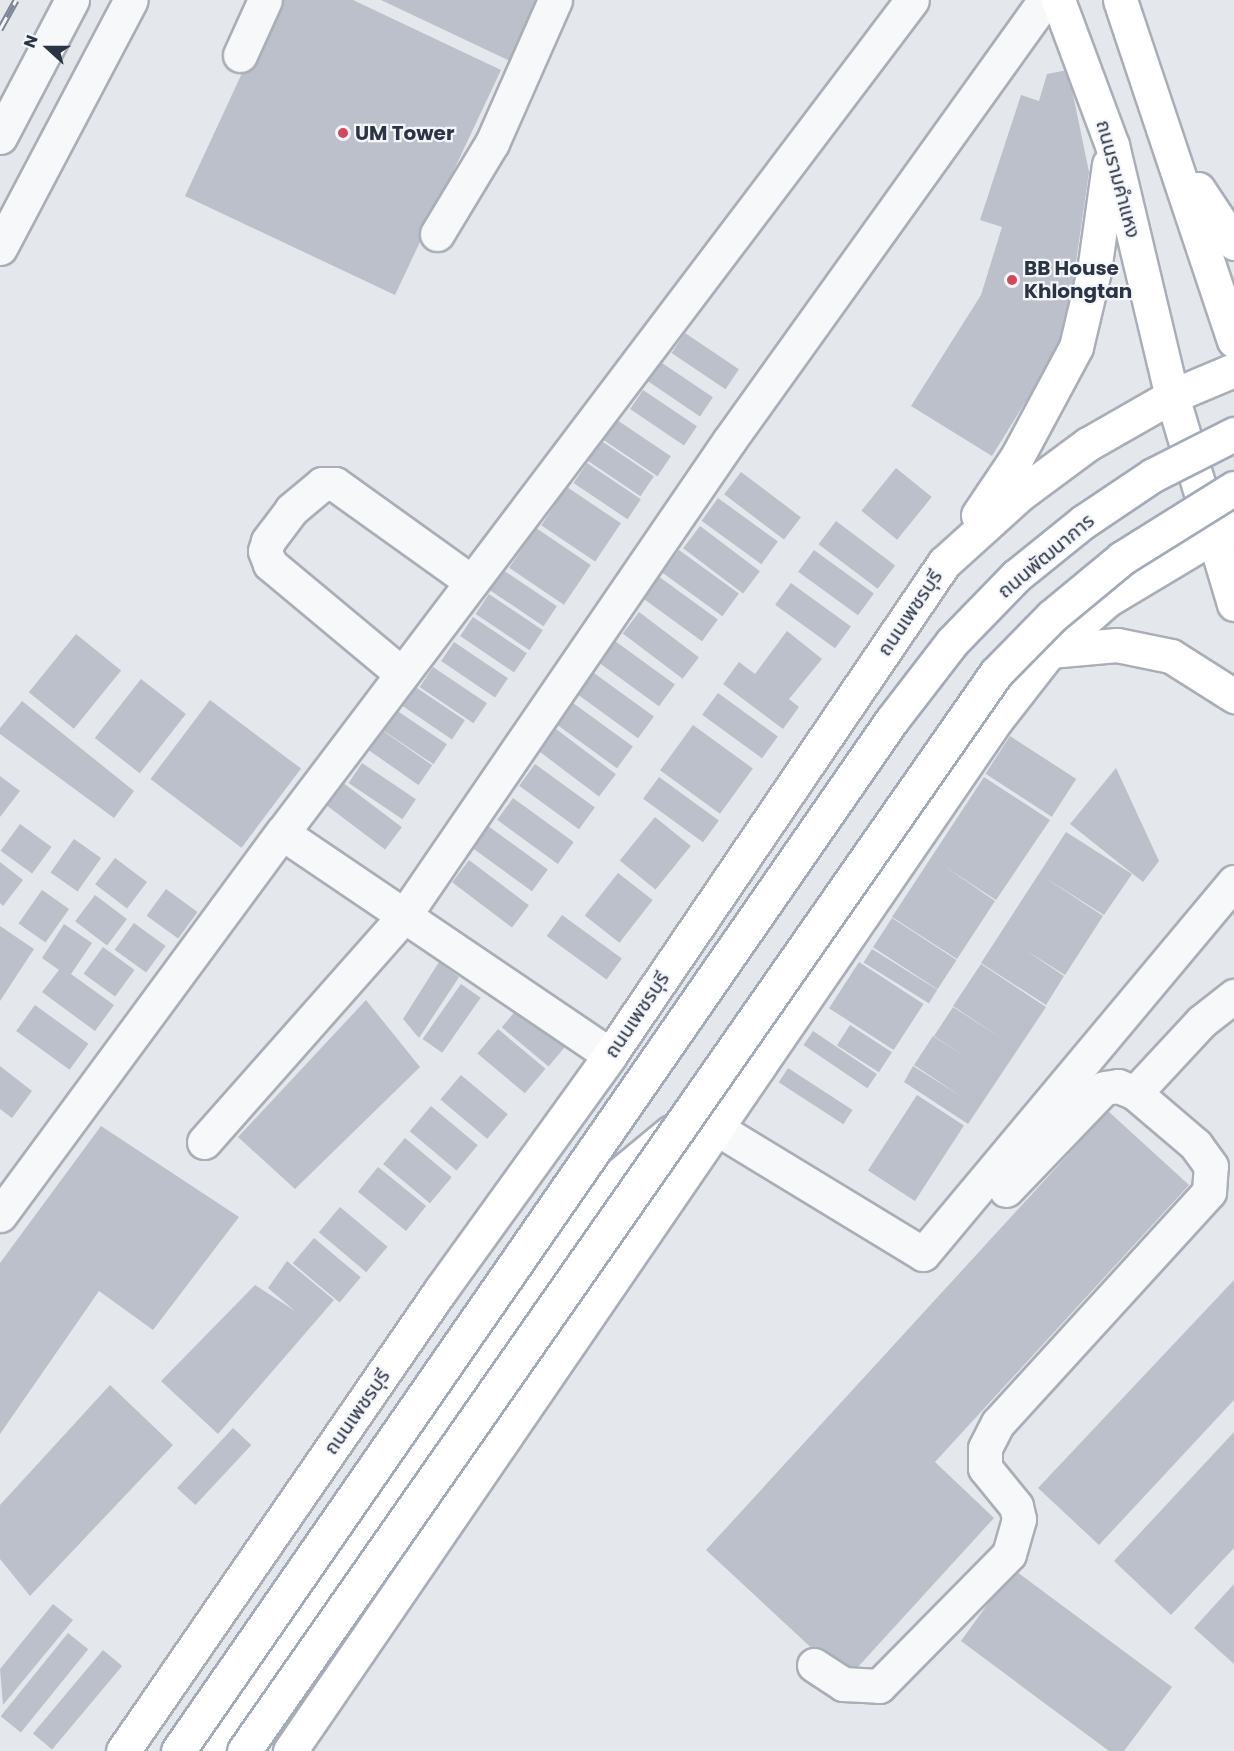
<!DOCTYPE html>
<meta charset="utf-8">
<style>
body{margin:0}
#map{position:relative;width:1234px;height:1751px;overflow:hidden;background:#e4e7ec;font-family:Poppins,"Noto Sans Thai",sans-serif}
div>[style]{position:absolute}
.building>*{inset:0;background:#bbc0ca;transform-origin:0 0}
.roads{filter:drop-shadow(2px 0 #a9aeb7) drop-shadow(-2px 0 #a9aeb7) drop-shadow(0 2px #a9aeb7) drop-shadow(0 -2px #a9aeb7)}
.minor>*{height:33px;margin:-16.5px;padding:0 16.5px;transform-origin:16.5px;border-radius:16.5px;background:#f7f8fa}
.major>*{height:33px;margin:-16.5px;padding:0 16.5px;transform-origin:16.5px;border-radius:16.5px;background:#fff}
.rail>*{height:7px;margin-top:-3.5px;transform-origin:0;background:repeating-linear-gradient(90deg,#f4f6f9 0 14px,#7d8696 0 28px);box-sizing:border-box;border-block:2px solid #7d8696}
.bridges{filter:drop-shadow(2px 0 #a3abb8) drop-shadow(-2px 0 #a3abb8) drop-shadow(0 2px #a3abb8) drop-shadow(0 -2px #a3abb8)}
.major-bridge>*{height:33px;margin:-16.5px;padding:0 16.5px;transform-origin:16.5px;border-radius:16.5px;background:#fff}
.dots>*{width:16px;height:16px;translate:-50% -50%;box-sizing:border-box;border:3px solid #f4f6f9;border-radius:50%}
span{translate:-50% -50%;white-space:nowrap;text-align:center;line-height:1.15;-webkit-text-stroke:4.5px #f4f6f9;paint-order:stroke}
.poi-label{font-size:20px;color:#2b3445;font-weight:700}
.left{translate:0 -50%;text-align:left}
.street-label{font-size:20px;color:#2b3445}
.north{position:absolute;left:18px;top:18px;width:60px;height:60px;-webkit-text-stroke:4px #f4f6f9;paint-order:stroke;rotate:291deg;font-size:16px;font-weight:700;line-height:24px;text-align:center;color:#2b3445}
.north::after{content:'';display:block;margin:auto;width:21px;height:27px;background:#2b3445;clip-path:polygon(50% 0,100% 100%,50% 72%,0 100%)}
</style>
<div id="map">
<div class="building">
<div style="clip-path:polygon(276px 0,353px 0,501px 70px,395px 295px,185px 196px)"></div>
<div style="clip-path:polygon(381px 0,539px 0,510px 61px)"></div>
<div style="clip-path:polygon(1068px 70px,1089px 172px,1065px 338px,992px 456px,911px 406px,981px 295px,1002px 227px,980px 220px,1021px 95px,1039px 101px,1047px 74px)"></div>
<div style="left:685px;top:333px;width:65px;height:24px;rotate:34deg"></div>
<div style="left:659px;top:361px;width:65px;height:23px;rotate:34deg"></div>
<div style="left:643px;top:390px;width:65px;height:23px;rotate:34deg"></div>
<div style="left:617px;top:420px;width:65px;height:24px;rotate:34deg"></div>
<div style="left:600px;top:440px;width:65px;height:24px;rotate:34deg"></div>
<div style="left:587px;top:463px;width:65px;height:24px;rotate:34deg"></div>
<div style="left:896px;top:468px;width:46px;height:55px;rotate:39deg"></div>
<div style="left:741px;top:472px;width:75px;height:28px;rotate:37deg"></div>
<div style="left:567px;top:487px;width:65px;height:46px;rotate:34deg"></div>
<div style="left:718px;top:498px;width:74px;height:28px;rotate:36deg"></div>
<div style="left:836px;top:521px;width:74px;height:29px;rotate:37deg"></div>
<div style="left:700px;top:526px;width:75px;height:28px;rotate:37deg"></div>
<div style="left:536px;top:528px;width:66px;height:48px;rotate:34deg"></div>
<div style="left:679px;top:550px;width:74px;height:28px;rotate:36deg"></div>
<div style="left:814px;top:550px;width:74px;height:27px;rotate:36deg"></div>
<div style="left:503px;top:570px;width:65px;height:24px;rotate:34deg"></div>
<div style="left:658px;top:576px;width:74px;height:27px;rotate:36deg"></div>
<div style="left:791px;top:583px;width:74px;height:27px;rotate:36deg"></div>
<div style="left:489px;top:594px;width:65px;height:24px;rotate:34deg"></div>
<div style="left:639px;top:612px;width:75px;height:27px;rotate:37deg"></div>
<div style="left:473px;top:617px;width:65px;height:23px;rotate:34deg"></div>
<div style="clip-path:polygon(787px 631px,822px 659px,789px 699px,799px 707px,783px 729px,723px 684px,739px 662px,755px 674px)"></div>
<div style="left:76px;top:634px;width:58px;height:75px;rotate:39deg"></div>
<div style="left:615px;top:641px;width:74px;height:27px;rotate:36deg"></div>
<div style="left:454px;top:642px;width:65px;height:23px;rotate:34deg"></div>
<div style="left:433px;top:667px;width:65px;height:24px;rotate:34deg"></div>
<div style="left:594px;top:673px;width:74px;height:27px;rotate:36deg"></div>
<div style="left:141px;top:679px;width:57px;height:75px;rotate:38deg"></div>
<div style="left:411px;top:684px;width:65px;height:23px;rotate:34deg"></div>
<div style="left:718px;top:693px;width:74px;height:27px;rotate:36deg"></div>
<div style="left:210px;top:700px;width:114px;height:99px;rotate:37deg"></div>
<div style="clip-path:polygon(22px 701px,134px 791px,114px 818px,0 734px,0 728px)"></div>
<div style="left:573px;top:703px;width:74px;height:27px;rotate:36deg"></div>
<div style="left:393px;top:708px;width:65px;height:24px;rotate:34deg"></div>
<div style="left:693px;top:725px;width:74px;height:56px;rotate:36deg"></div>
<div style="left:379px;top:728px;width:65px;height:24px;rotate:35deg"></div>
<div style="left:556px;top:729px;width:75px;height:28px;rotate:37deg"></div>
<div style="left:1010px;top:736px;width:79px;height:45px;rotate:33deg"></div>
<div style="left:362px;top:763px;width:65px;height:24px;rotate:34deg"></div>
<div style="left:535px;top:764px;width:74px;height:27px;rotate:36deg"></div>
<div style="clip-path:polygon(1116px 768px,1159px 861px,1143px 882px,1070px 824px)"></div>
<div style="clip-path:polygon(0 776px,20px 791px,0 817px)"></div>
<div style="left:659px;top:777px;width:74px;height:27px;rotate:36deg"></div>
<div style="clip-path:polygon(984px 777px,1050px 820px,996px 900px,944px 866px,995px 901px,957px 959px,892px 917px)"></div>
<div style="left:342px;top:782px;width:75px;height:28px;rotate:37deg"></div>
<div style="left:513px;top:798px;width:75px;height:27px;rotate:36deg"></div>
<div style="left:655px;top:817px;width:46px;height:56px;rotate:39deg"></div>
<div style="left:20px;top:824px;width:39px;height:33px;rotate:36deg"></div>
<div style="left:488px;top:826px;width:74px;height:27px;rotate:36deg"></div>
<div style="clip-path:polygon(1066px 832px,1132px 874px,1104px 915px,1041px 875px,1103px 916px,1065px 975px,1024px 949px,1064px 976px,1046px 1005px,981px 963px)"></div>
<div style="left:74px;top:839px;width:33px;height:41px;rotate:35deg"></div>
<div style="left:115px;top:858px;width:40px;height:33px;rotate:37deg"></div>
<div style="left:469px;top:860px;width:75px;height:28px;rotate:37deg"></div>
<div style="clip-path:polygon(0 862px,23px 880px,3px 906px,0 903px)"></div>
<div style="left:618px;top:873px;width:44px;height:54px;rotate:38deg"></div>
<div style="left:166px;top:889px;width:39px;height:33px;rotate:36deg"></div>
<div style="left:42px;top:890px;width:33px;height:41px;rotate:35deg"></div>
<div style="left:95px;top:895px;width:40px;height:33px;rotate:37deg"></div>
<div style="left:562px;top:915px;width:74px;height:26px;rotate:36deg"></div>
<div style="left:892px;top:918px;width:77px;height:35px;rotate:33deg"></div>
<div style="left:134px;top:923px;width:39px;height:33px;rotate:36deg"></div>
<div style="clip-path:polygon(64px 924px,92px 943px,71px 974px,114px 1005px,95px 1031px,42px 992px,59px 970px,42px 958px)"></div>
<div style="clip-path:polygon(0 926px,34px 949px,0 1001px)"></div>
<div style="left:103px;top:947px;width:39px;height:33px;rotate:36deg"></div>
<div style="left:872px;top:949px;width:77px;height:16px;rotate:32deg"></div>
<div style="clip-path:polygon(439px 962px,459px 977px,419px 1038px,403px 1019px)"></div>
<div style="left:859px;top:962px;width:77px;height:55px;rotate:33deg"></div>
<div style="clip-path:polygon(981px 964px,1046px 1007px,968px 1124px,904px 1082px,913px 1066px,962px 1097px,914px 1065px,933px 1036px,967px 1058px,934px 1036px,953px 1007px,1001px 1038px,953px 1006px)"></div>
<div style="left:461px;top:984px;width:24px;height:67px;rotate:35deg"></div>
<div style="clip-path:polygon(366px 1000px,420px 1067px,295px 1189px,238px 1137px)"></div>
<div style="left:523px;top:1002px;width:61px;height:33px;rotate:40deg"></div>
<div style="left:35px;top:1005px;width:66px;height:32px;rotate:36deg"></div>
<div style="left:850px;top:1025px;width:50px;height:24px;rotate:33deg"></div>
<div style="left:498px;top:1029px;width:62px;height:32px;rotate:40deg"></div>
<div style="left:813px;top:1031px;width:77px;height:17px;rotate:34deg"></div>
<div style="clip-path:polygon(0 1066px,32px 1091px,12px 1118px,0 1109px)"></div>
<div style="left:788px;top:1068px;width:77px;height:17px;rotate:33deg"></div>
<div style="left:461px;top:1075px;width:61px;height:32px;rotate:40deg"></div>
<div style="left:917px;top:1095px;width:56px;height:90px;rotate:33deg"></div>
<div style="left:431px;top:1106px;width:61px;height:33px;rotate:40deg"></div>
<div style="clip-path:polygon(1108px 1111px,1189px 1185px,935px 1462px,994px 1518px,846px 1680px,706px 1550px)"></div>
<div style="clip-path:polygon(101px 1126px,239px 1217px,153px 1330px,99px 1291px,0 1434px,0 1263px)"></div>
<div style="left:405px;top:1138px;width:61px;height:34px;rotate:40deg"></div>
<div style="left:378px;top:1167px;width:62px;height:32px;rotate:39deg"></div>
<div style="left:340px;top:1207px;width:62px;height:33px;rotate:40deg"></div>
<div style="left:314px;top:1238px;width:61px;height:33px;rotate:40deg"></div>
<div style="clip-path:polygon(287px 1261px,334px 1300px,218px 1434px,161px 1381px,255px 1285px,295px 1311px,268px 1288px)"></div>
<div style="clip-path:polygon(1234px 1280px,1234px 1400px,1099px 1545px,1038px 1488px)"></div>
<div style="clip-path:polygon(110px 1385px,173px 1445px,30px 1596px,0 1559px,0 1505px)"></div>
<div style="left:233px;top:1428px;width:25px;height:82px;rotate:43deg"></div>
<div style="clip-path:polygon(1234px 1432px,1234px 1548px,1171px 1615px,1114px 1561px)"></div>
<div style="clip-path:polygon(1013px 1569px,1172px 1687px,1124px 1751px,1109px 1751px,961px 1641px)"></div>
<div style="clip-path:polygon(1234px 1584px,1234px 1664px,1194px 1628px)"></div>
<div style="clip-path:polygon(53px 1604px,73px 1620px,3px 1705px,0 1669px)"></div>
<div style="left:68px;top:1633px;width:26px;height:107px;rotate:39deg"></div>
<div style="left:103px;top:1650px;width:25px;height:109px;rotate:40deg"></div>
</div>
<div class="roads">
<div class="minor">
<div style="left:240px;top:55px;width:60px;rotate:-65.6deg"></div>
<div style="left:0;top:137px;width:155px;rotate:-62.3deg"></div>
<div style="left:437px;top:234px;width:106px;rotate:-58.9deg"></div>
<div style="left:492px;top:143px;width:156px;rotate:-66.2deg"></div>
<div style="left:0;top:248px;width:280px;rotate:-62.2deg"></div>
<div style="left:402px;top:674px;width:172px;rotate:-140.2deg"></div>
<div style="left:270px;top:564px;width:14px;rotate:-111deg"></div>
<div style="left:265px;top:551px;width:10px;rotate:-73deg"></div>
<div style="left:268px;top:541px;width:39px;rotate:-53deg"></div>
<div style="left:291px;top:510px;width:40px;rotate:-40deg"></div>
<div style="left:322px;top:484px;width:13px"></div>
<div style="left:335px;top:484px;width:168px;rotate:35.6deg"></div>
<div style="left:610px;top:1055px;width:396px;rotate:-145.9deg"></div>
<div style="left:282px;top:833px;width:1044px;rotate:-52.9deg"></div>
<div style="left:716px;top:1128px;width:242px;rotate:31.3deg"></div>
<div style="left:923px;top:1254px;width:485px;rotate:-50.1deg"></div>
<div style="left:204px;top:1142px;width:302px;rotate:-48.5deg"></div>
<div style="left:404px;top:916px;width:576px;rotate:-55.62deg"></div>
<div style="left:729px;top:441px;width:543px;rotate:-54.38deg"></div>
<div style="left:1006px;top:1190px;width:141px;rotate:-46.1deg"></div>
<div style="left:1104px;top:1088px;width:14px;rotate:-8deg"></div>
<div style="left:1118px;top:1086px;width:18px;rotate:22deg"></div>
<div style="left:0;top:1215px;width:475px;rotate:-53.6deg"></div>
<div style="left:814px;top:1665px;width:35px;rotate:33deg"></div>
<div style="left:843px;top:1684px;width:36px;rotate:3deg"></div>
<div style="left:879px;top:1686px;width:185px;rotate:-45.4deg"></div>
<div style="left:1009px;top:1554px;width:36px;rotate:-74deg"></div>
<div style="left:1019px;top:1519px;width:13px;rotate:-103deg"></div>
<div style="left:1016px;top:1506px;width:49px;rotate:-129.2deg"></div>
<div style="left:985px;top:1468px;width:20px;rotate:-90deg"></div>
<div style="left:985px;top:1448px;width:28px;rotate:-63deg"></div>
<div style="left:998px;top:1423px;width:313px;rotate:-47.6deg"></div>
<div style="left:1209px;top:1192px;width:26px;rotate:-86deg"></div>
<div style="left:1211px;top:1166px;width:26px;rotate:-126deg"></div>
<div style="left:1196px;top:1145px;width:80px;rotate:-139.6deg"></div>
<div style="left:1135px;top:1093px;width:98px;rotate:-47.1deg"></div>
<div style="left:1202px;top:1021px;width:41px;rotate:-38deg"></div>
</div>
<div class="major">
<div style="left:1058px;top:0;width:155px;rotate:69.6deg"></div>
<div style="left:1112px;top:145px;width:258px;rotate:76.6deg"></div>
<div style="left:1172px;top:396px;width:217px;rotate:73.4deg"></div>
<div style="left:1120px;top:0;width:359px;rotate:71.5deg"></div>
<div style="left:1198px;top:189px;width:65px;rotate:56.3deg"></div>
<div style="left:978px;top:515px;width:70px;rotate:-56.1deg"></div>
<div style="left:1017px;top:457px;width:125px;rotate:-61.8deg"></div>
<div style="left:1076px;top:347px;width:78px;rotate:-76.7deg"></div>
<div style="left:1094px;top:271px;width:108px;rotate:-82deg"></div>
<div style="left:1050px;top:651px;width:67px;rotate:-5.1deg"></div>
<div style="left:1117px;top:645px;width:55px;rotate:11.5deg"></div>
<div style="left:1171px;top:656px;width:75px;rotate:32.4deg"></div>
<div style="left:123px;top:1751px;width:559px;rotate:-55.43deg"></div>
<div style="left:440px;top:1291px;width:291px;rotate:-54.2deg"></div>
<div style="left:610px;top:1055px;width:595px;rotate:-55.83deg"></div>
<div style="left:944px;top:563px;width:101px;rotate:-42.2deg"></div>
<div style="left:1019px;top:495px;width:86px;rotate:-36.5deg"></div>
<div style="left:1088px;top:444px;width:97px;rotate:-29.7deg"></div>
<div style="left:1172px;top:396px;width:67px;rotate:-22.8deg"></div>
<div style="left:210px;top:1751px;width:684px;rotate:-55.12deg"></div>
<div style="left:601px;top:1190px;width:91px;rotate:-39.6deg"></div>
<div style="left:290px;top:1751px;width:1250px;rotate:-55.6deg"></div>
<div style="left:996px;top:720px;width:88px;rotate:-52deg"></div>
<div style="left:1050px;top:651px;width:76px;rotate:-41.8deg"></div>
<div style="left:1107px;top:600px;width:148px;rotate:-30.9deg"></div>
</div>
</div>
<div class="rail">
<div style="left:0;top:29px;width:33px;rotate:-61deg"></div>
</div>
<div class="bridges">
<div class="major-bridge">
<div style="left:178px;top:1751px;width:1254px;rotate:-55.3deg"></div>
<div style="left:892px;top:720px;width:98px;rotate:-52.4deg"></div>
<div style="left:952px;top:642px;width:92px;rotate:-45.9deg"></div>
<div style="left:1016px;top:576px;width:86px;rotate:-38.9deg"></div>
<div style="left:1083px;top:522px;width:84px;rotate:-33.9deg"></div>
<div style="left:1153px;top:475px;width:91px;rotate:-26.8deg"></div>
<div style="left:244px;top:1751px;width:1314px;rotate:-55.1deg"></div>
<div style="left:996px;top:673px;width:80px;rotate:-45.5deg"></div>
<div style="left:1052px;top:616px;width:91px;rotate:-39.6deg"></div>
<div style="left:1122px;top:558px;width:132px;rotate:-32deg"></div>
</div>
</div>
<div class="dots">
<div style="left:343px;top:133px;background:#d1495b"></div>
<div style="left:1012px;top:280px;background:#d1495b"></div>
</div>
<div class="poi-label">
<span class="left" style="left:355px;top:133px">UM Tower</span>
<span class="left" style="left:1024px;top:280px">BB House<br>Khlongtan</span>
</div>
<div class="street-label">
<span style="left:1118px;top:179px;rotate:75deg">ถนนรามคำแหง</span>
<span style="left:1046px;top:556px;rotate:-40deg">ถนนพัฒนาการ</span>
<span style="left:910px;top:613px;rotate:-56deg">ถนนเพชรบุรี</span>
<span style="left:637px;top:1015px;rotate:-56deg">ถนนเพชรบุรี</span>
<span style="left:357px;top:1412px;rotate:-55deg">ถนนเพชรบุรี</span>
</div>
<div class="north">N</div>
</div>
